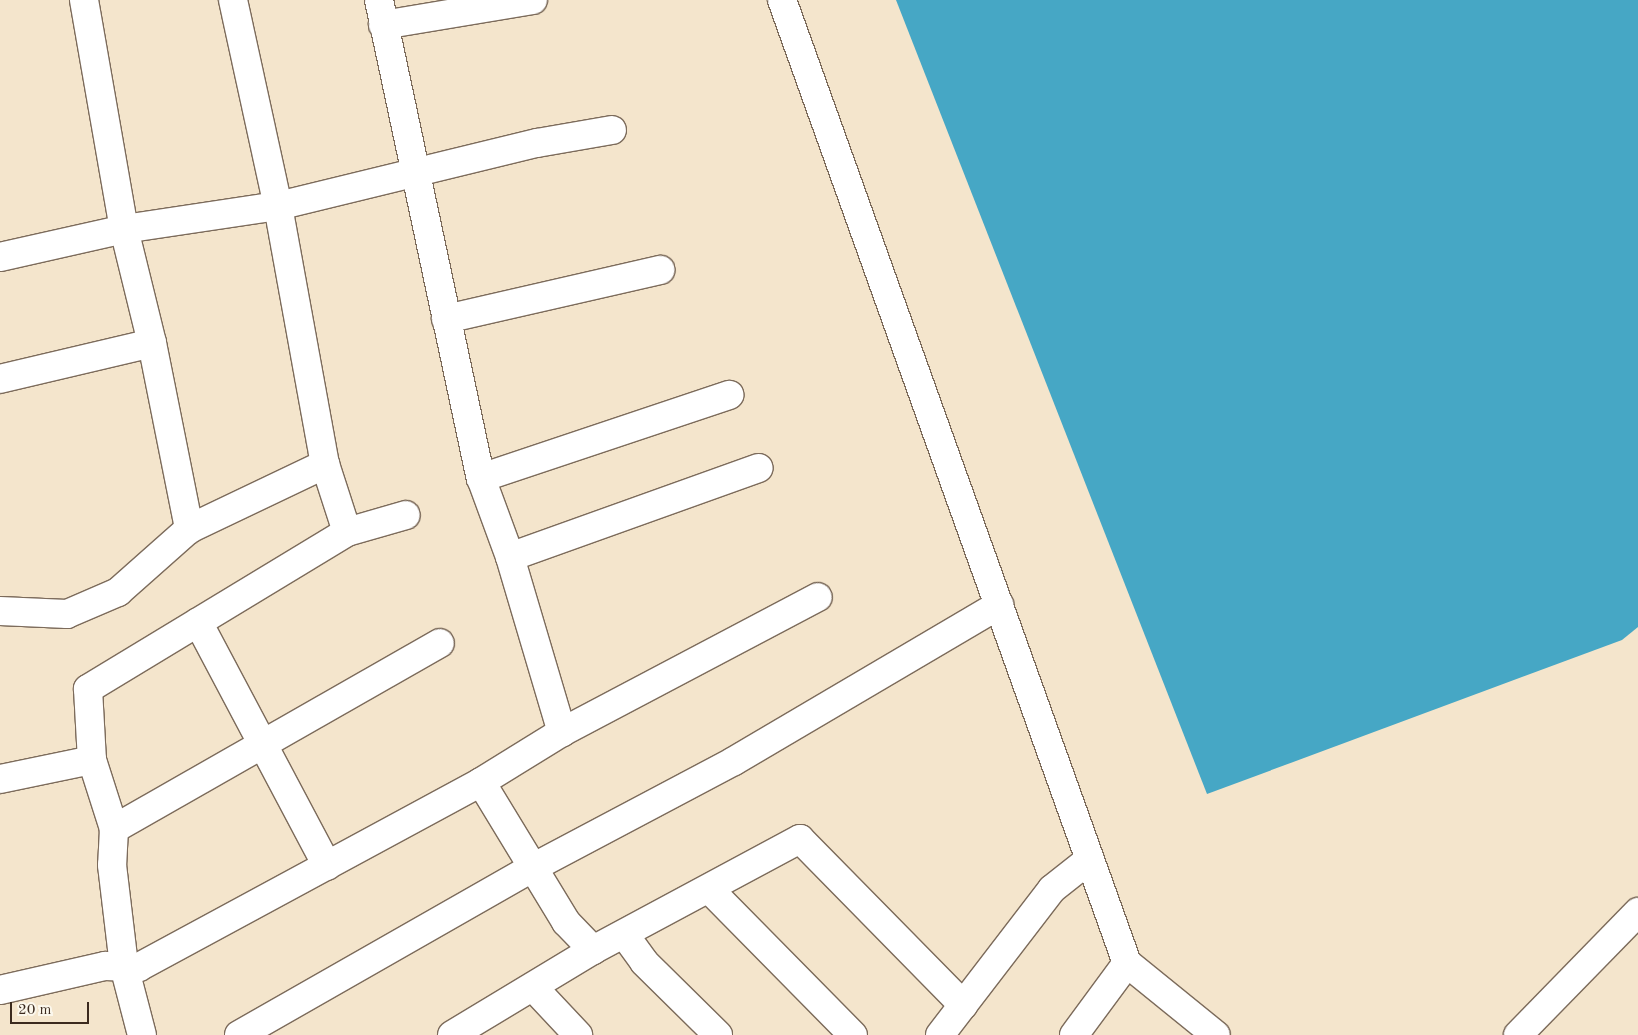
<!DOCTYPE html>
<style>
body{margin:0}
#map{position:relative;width:1638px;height:1035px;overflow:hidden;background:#f4e5cc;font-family:"Old Standard TT",serif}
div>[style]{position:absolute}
.water>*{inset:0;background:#46a7c5}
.roads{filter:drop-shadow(1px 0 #7c6b5b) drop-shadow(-1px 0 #7c6b5b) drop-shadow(0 1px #7c6b5b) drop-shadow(0 -1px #7c6b5b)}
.minor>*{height:28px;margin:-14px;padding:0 14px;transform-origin:14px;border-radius:14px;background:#fff}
span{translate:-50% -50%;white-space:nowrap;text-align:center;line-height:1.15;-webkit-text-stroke:4.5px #fbf7ec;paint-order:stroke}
.scale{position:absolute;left:10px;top:1002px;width:79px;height:22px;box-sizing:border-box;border:2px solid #3b2a1e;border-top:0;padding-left:6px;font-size:15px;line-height:18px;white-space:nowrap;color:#3b2a1e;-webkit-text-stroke:4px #fbf7ec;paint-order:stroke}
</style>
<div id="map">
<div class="water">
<div style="clip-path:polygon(896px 0,1638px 0,1638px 627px,1622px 640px,1207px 794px)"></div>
</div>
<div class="roads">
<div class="minor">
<div style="left:84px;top:0;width:232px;rotate:80.1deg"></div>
<div style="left:124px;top:229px;width:117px;rotate:76.2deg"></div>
<div style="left:152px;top:343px;width:190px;rotate:78.7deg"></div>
<div style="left:233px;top:0;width:211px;rotate:77.7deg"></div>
<div style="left:278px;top:206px;width:262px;rotate:79.7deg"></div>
<div style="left:379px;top:0;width:489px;rotate:78deg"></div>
<div style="left:481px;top:478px;width:84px;rotate:69.8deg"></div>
<div style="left:510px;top:557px;width:183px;rotate:73.5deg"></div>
<div style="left:782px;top:0;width:1023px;rotate:70.29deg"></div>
<div style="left:1127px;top:963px;width:114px;rotate:39deg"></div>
<div style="left:383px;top:25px;width:152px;rotate:-9.5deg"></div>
<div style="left:0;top:257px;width:127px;rotate:-12.7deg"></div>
<div style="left:124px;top:229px;width:156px;rotate:-8.5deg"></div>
<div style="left:278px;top:206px;width:267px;rotate:-13.7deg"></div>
<div style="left:537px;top:143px;width:76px;rotate:-9.8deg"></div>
<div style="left:446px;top:319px;width:220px;rotate:-12.9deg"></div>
<div style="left:0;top:379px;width:156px;rotate:-13.3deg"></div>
<div style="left:481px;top:478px;width:262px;rotate:-18.5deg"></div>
<div style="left:347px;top:532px;width:61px;rotate:-16.1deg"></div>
<div style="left:510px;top:557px;width:264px;rotate:-19.7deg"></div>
<div style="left:0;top:611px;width:67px;rotate:2.6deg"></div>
<div style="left:67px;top:614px;width:56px;rotate:-23.3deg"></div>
<div style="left:118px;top:592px;width:95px;rotate:-41.6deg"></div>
<div style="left:189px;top:529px;width:151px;rotate:-25.5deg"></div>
<div style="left:325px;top:464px;width:71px;rotate:72.1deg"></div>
<div style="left:347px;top:532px;width:303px;rotate:148.8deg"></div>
<div style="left:88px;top:689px;width:71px;rotate:86.8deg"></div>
<div style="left:92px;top:760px;width:72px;rotate:72.3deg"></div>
<div style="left:114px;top:829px;width:36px;rotate:93deg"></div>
<div style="left:112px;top:865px;width:102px;rotate:83.2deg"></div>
<div style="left:124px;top:966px;width:71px;rotate:75.4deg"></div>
<div style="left:198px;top:622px;width:276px;rotate:62.1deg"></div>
<div style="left:0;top:779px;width:94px;rotate:-11.7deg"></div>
<div style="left:481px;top:782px;width:164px;rotate:58.7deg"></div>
<div style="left:566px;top:922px;width:39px;rotate:46deg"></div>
<div style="left:114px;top:829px;width:375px;rotate:-29.7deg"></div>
<div style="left:709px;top:889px;width:205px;rotate:45.4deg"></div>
<div style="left:624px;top:934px;width:34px;rotate:54deg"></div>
<div style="left:644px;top:962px;width:104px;rotate:44.6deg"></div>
<div style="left:533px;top:987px;width:66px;rotate:46.8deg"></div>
<div style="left:0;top:990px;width:108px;rotate:-12.9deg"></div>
<div style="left:105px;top:966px;width:34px;rotate:2deg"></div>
<div style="left:139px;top:967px;width:389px;rotate:-28.4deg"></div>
<div style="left:481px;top:782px;width:95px;rotate:-31.7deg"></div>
<div style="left:562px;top:732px;width:289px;rotate:-27.8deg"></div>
<div style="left:239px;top:1035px;width:339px;rotate:-29.7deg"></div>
<div style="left:534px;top:867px;width:226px;rotate:-27.9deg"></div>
<div style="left:734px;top:761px;width:308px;rotate:-30.5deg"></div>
<div style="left:452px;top:1035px;width:165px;rotate:-31.1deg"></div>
<div style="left:593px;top:950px;width:235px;rotate:-28.2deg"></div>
<div style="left:800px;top:839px;width:233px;rotate:45.5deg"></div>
<div style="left:940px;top:1035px;width:184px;rotate:-52.5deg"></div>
<div style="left:1052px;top:889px;width:48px;rotate:-38.3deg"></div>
<div style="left:1074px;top:1035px;width:89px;rotate:-53.6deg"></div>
<div style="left:1518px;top:1035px;width:172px;rotate:-45.7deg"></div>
</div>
</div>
<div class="scale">20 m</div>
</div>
